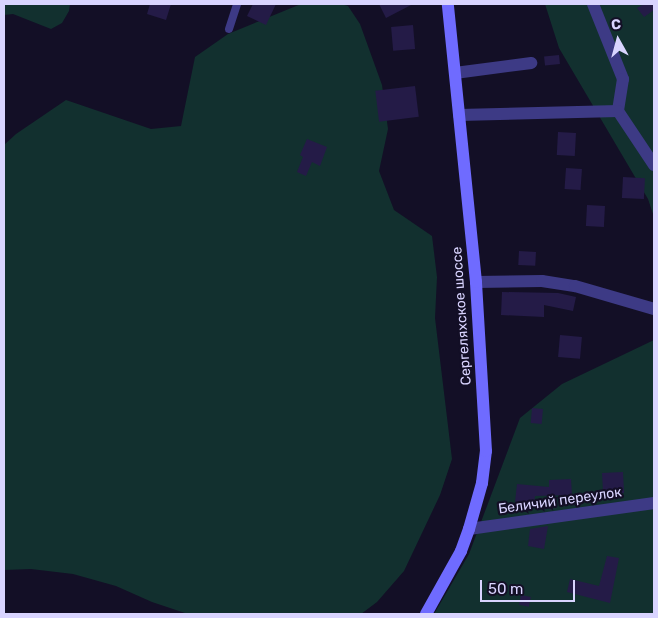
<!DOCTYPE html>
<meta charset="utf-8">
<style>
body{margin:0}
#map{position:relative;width:658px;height:618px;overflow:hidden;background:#130f26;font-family:Rubik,sans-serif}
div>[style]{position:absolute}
.green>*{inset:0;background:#12302f}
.building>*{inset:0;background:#241b47;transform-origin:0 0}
.lane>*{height:8px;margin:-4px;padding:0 4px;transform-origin:4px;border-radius:4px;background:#3d3a85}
.street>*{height:12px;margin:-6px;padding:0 6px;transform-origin:6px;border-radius:6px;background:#3d3a85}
.secondary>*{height:12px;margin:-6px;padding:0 6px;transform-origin:6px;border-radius:6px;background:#6f6bff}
span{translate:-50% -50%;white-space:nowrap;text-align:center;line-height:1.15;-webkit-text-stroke:4.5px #130f26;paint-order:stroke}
.street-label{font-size:14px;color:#d9d4ff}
.frame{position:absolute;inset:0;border:5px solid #d9d4ff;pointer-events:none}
.north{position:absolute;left:593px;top:15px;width:50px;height:50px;-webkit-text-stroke:4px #130f26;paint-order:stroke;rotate:353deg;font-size:14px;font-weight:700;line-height:20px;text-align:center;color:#d9d4ff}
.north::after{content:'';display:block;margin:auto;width:18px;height:22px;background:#d9d4ff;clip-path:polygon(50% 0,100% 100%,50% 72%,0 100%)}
.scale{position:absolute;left:480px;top:580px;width:95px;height:22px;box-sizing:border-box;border:2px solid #d9d4ff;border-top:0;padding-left:6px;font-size:15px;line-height:18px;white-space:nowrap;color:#d9d4ff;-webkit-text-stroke:4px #130f26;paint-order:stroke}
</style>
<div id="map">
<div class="green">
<div style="clip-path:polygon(4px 4px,70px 4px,69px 11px,62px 23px,51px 29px,13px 14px,4px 15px)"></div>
<div style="clip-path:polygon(301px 4px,341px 4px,348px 6px,360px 24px,382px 85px,388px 129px,379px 171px,394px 210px,432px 236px,437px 277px,435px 318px,452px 459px,440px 495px,404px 571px,377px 602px,361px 614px,188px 614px,152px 602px,116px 586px,73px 574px,31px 569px,4px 570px,4px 145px,16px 134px,66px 100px,151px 129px,181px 126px,195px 57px,228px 34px)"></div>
<div style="clip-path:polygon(545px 4px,654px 4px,654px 217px,648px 199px,559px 48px)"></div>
<div style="clip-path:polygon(654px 340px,654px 614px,434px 614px,469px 554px,520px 418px,562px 384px)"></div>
</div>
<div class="building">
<div style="clip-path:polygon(150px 4px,171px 4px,166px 20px,147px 14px)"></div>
<div style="clip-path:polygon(253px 4px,276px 4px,266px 25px,247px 16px)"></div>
<div style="clip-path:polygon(379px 4px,413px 4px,386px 18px)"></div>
<div style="clip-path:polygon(644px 4px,654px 4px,654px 10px,644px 17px,637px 8px)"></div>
<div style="left:413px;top:25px;width:24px;height:22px;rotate:85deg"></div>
<div style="left:559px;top:55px;width:9px;height:15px;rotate:84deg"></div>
<div style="left:415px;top:86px;width:31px;height:40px;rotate:83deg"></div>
<div style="left:558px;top:132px;width:18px;height:23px;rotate:3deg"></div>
<div style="clip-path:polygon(307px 139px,327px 147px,320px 166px,312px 162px,306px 176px,297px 172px,303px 157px,300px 155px)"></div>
<div style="left:566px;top:168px;width:16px;height:21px;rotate:4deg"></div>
<div style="left:623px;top:177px;width:22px;height:21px;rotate:3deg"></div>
<div style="left:587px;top:205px;width:18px;height:21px;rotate:3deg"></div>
<div style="left:519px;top:251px;width:17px;height:14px;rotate:3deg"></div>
<div style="clip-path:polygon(502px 292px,558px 293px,576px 297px,573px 311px,544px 305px,544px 317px,501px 315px)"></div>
<div style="left:560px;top:335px;width:22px;height:22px;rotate:5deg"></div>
<div style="left:532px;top:408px;width:11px;height:15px;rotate:5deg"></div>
<div style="left:623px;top:472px;width:21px;height:21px;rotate:87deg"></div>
<div style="clip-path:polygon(571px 479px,572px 495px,535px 496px,534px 504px,515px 502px,517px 484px,549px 487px,549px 480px)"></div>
<div style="clip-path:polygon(548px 526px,544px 549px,528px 546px,530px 529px)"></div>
<div style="clip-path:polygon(607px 556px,619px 558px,610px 603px,567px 592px,570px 579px,599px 586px)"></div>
<div style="left:521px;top:595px;width:10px;height:10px;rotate:11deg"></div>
</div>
<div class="lane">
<div style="left:229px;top:29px;width:26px;rotate:-72deg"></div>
</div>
<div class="street">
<div style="left:593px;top:4px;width:81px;rotate:68.2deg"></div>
<div style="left:623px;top:79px;width:32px;rotate:99deg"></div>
<div style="left:618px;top:111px;width:65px;rotate:56.3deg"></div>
<div style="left:455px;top:73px;width:77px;rotate:-7.5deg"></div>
<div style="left:459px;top:115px;width:159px;rotate:-1.4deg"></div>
<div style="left:476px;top:282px;width:66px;rotate:-0.9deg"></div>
<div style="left:542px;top:281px;width:33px;rotate:9deg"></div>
<div style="left:575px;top:286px;width:82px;rotate:16.2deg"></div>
<div style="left:469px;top:529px;width:187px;rotate:-8deg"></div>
</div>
<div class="secondary">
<div style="left:426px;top:614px;width:72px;rotate:-60.9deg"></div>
<div style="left:461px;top:551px;width:23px;rotate:-70deg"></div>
<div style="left:469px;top:529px;width:48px;rotate:-74.2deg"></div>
<div style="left:482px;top:483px;width:32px;rotate:-83deg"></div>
<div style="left:486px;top:451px;width:169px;rotate:-93.4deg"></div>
<div style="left:476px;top:282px;width:279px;rotate:-95.8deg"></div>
</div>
<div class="street-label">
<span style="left:462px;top:316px;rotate:-94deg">Сергеляхское шоссе</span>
<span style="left:560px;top:501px;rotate:-8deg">Беличий переулок</span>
</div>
<div class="frame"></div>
<div class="north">С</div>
<div class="scale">50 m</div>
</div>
